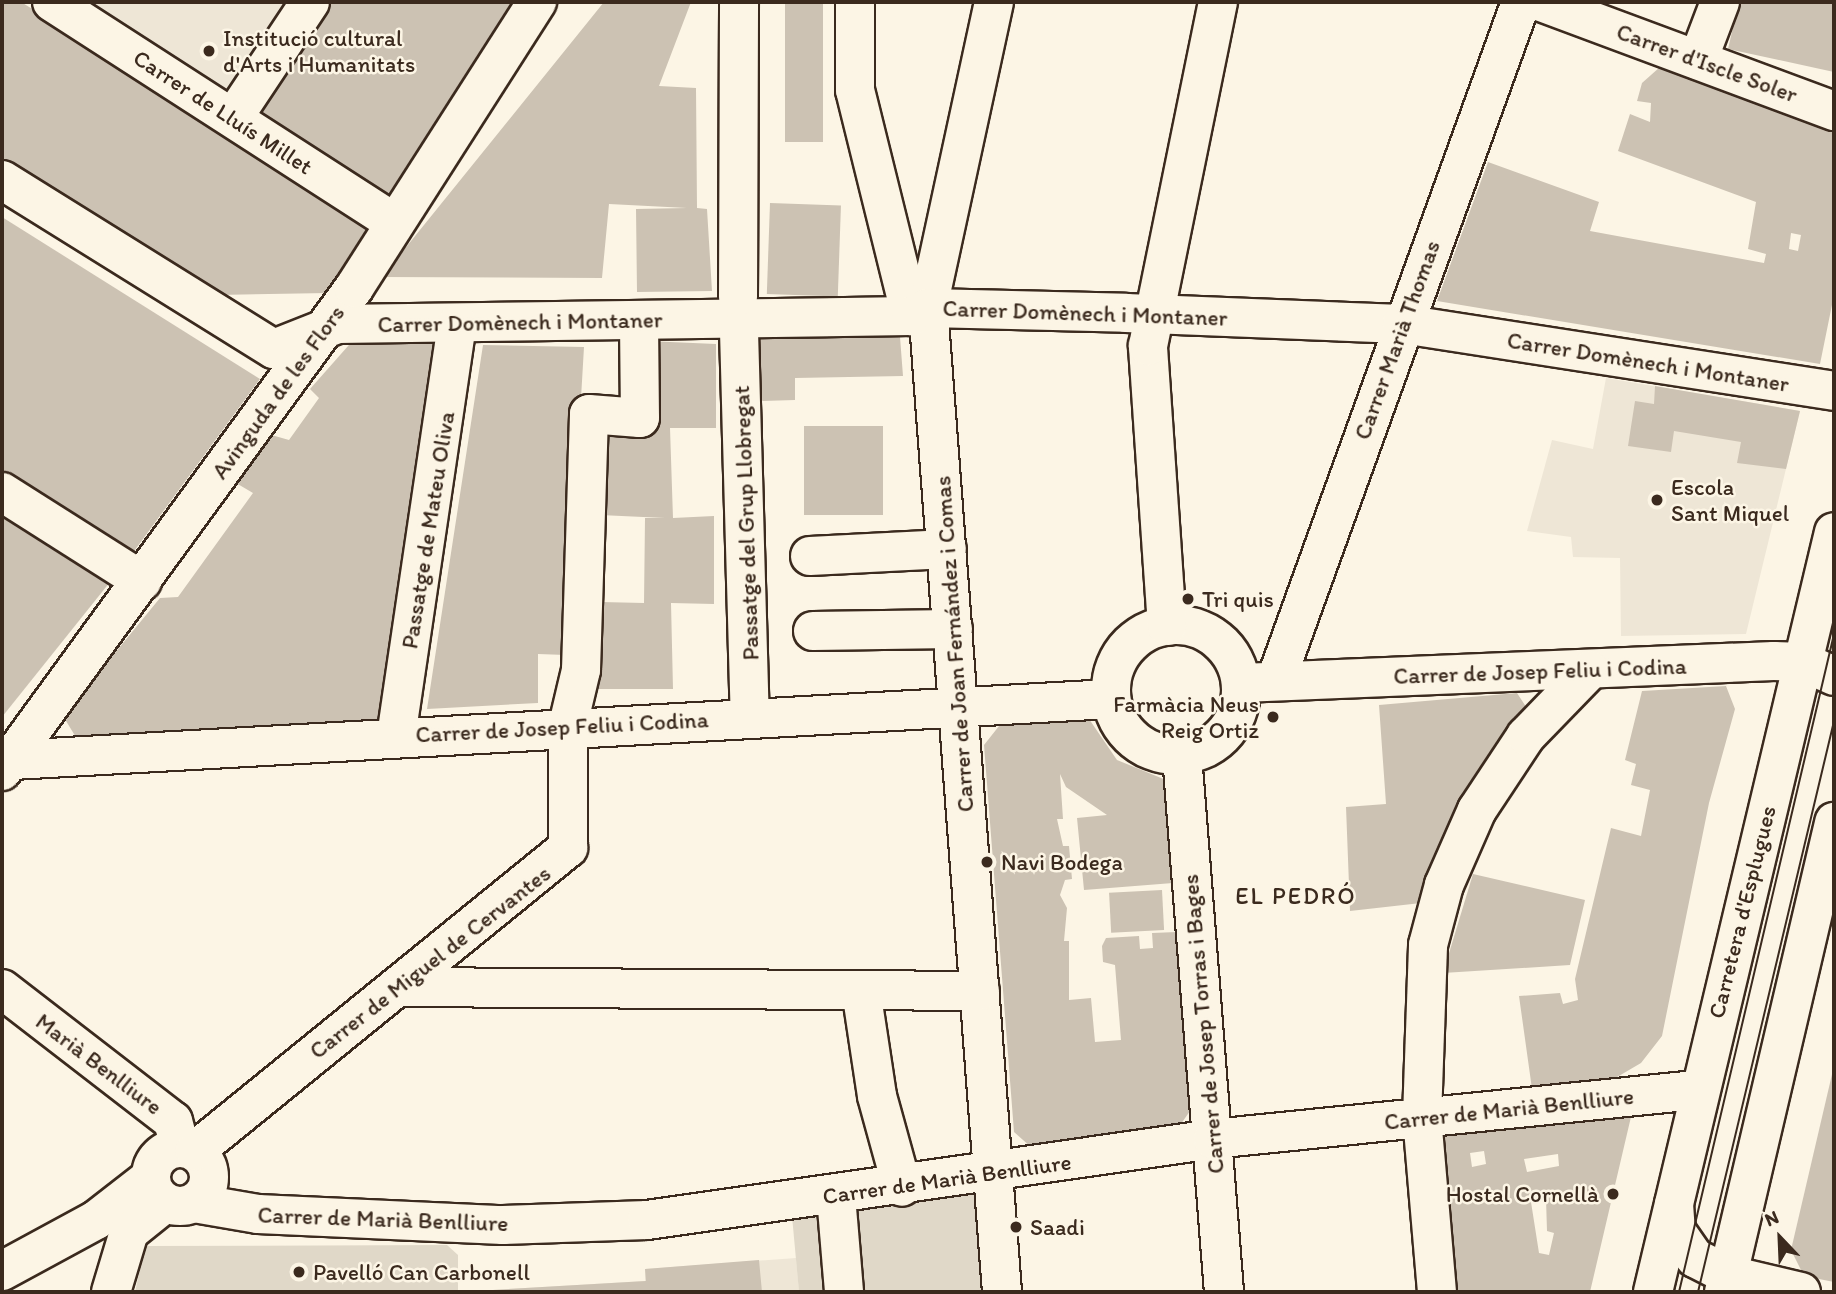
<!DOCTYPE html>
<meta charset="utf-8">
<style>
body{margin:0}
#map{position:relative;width:1836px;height:1294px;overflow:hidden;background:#fcf5e5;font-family:Itim,sans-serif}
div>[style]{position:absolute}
.built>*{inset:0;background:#eee6d6}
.green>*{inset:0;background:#e0d8c8}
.building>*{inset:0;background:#ccc2b3;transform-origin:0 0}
.roads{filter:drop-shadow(2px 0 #3b2a1e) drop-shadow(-2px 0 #3b2a1e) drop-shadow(0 2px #3b2a1e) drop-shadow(0 -2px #3b2a1e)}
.minor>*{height:38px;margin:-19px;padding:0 19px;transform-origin:19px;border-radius:19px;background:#fcf5e5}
.minor>.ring{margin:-19px;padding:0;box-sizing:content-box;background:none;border:38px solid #fcf5e5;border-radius:50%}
.tram>*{height:2px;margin:-1px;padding:0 1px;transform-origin:1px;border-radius:1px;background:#3b2a1e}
.dots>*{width:19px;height:19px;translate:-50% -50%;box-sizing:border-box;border:4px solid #fcf5e5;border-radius:50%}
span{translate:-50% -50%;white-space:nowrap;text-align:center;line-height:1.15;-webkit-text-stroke:5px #fcf5e5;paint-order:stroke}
.poi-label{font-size:23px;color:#3b2a1e}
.left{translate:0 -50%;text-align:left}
.right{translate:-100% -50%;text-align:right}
.street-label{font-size:23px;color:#3b2a1e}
.neighbourhood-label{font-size:24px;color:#3b2a1e;letter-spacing:2px}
.frame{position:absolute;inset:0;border:4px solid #3b2a1e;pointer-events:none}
.north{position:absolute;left:1745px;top:1203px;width:70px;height:70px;-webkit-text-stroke:5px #fcf5e5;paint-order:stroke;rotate:337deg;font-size:19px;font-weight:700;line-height:28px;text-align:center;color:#3b2a1e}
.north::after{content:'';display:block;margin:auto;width:24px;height:32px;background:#3b2a1e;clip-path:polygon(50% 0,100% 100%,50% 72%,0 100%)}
</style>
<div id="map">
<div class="built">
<div style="clip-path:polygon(77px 2px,294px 2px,232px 100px)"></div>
<div style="clip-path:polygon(1606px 378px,1800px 411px,1746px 634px,1621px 636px,1620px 558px,1573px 557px,1571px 537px,1527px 531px,1552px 440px,1593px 449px)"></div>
<div style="clip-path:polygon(796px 1258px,799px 1292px,459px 1292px,645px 1281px,645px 1269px)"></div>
</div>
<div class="green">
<div style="clip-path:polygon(981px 1191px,989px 1292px,799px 1292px,792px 1216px)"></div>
<div style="clip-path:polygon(447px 1245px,458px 1255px,458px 1292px,135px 1292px,145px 1246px)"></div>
</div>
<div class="building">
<div style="clip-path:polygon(2px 2px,21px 2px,380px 223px,328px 293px,216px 295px,2px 162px)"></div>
<div style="clip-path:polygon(332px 2px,522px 2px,387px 201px,254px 124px)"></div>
<div style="clip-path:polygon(604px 2px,691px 2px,659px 86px,696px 88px,697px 208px,707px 209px,712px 291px,637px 292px,636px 209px,687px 208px,609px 204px,602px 278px,382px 277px)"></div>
<div style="left:785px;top:2px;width:38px;height:140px"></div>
<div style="clip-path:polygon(1739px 2px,1834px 2px,1834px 72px,1728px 49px)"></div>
<div style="clip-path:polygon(evenodd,1660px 67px,1834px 125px,1834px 295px,1820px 364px,1437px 301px,1488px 162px,1599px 202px,1590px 231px,1764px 263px,1766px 254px,1748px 249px,1756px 202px,1618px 151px,1630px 114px,1650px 122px,1651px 103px,1637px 101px,1642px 83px,1660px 67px,1791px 233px,1801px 235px,1798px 251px,1789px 249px,1791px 233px)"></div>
<div style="left:770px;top:203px;width:71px;height:91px;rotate:2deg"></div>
<div style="clip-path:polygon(2px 217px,260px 379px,132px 554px,2px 470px)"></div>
<div style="clip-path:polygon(795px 328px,795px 338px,900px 337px,903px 376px,795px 378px,795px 400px,758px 401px,758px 330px)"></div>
<div style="clip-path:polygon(356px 337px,437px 339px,379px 724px,77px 739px,63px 716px,160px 598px,178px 597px,253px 493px,236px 483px,268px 434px,289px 440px,319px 398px,310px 389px)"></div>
<div style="clip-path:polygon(647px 341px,716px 344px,716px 428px,670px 428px,673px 518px,714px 516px,714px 604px,671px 603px,673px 689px,598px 689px,601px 602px,644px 603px,645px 518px,665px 518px,600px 515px,604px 427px,644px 428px)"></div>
<div style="clip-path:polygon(483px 345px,584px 347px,566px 655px,538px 654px,538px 703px,427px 709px)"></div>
<div style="clip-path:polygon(1655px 386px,1800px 411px,1786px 469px,1737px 463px,1741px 442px,1674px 431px,1671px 452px,1628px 446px,1635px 401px,1654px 404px)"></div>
<div style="left:804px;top:426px;width:79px;height:89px"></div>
<div style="clip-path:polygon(2px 517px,110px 582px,2px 717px)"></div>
<div style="clip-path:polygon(1726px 686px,1735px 709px,1709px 803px,1662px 1036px,1641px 1063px,1612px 1080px,1532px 1089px,1519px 996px,1560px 993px,1563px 1004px,1578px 1000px,1575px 979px,1611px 828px,1641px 836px,1650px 790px,1631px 785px,1636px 764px,1625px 760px,1642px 691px)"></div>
<div style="clip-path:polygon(1517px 693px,1532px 716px,1421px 903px,1350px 911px,1346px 807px,1386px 804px,1379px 705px)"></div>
<div style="clip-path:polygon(1087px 716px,1117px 760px,1166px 780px,1173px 883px,1084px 890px,1077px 818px,1107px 815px,1066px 787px,1060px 774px,1063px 819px,1057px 819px,1063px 846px,1069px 846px,1072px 879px,1065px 880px,1060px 895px,1067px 908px,1064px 941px,1069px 941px,1069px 1000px,1091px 998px,1095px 1042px,1121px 1040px,1115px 965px,1103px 962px,1102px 946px,1106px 938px,1139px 936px,1140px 949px,1153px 948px,1152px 933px,1177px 932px,1190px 1111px,1176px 1131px,1032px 1148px,1014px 1132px,984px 745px,1003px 721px)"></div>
<div style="clip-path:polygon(1473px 874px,1585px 900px,1570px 965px,1443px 973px)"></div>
<div style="left:1162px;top:890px;width:40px;height:53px;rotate:87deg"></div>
<div style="clip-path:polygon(1833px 1070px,1834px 1070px,1834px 1282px,1804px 1276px,1791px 1250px)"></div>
<div style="clip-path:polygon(evenodd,1634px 1104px,1590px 1292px,1452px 1292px,1440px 1131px,1634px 1104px,1484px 1151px,1486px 1164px,1472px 1167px,1470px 1153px,1484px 1151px,1634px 1104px,1558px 1154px,1559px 1166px,1527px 1172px,1524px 1159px,1558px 1154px,1634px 1104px,1546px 1199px,1547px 1231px,1554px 1233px,1549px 1255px,1539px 1253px,1531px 1202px,1546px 1199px)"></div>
<div style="clip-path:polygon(759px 1260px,762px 1292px,458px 1292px,646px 1281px,645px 1269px)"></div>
</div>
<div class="roads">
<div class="minor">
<div style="left:52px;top:2px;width:407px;rotate:32.8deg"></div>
<div style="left:855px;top:2px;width:88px;rotate:90deg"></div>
<div style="left:855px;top:90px;width:233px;rotate:76.1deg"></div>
<div style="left:994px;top:2px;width:313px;rotate:102.2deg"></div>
<div style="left:928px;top:308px;width:987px;rotate:85.7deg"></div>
<div style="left:1541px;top:2px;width:313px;rotate:20.4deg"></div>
<div style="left:1698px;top:60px;width:62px;rotate:-69.2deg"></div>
<div style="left:233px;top:118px;width:139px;rotate:-56.4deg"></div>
<div style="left:2px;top:180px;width:320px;rotate:31.9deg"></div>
<div style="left:274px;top:349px;width:68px;rotate:-21.6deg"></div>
<div style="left:337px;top:324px;width:574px;rotate:-0.8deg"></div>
<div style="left:911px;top:316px;width:19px;rotate:-25deg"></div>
<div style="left:928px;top:308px;width:198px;rotate:1.4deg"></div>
<div style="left:1126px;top:313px;width:276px;rotate:2.3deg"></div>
<div style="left:1402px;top:324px;width:437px;rotate:8.8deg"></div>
<div style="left:738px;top:297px;width:295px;rotate:-89.8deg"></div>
<div style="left:739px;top:331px;width:384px;rotate:88.4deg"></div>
<div style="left:2px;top:492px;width:166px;rotate:32.4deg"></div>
<div style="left:810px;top:556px;width:137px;rotate:-2.9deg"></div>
<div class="ring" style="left:1111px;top:625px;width:92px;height:92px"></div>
<div style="left:1167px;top:626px;width:281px;rotate:-93.9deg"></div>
<div style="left:1148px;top:346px;width:351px;rotate:-78.5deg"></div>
<div style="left:813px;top:631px;width:140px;rotate:-0.8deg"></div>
<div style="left:1276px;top:680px;width:721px;rotate:-70.13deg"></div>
<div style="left:1242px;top:683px;width:532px;rotate:-2.37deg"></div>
<div style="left:1774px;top:661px;width:29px;rotate:2deg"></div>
<div style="left:1803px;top:662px;width:34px;rotate:24deg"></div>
<div style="left:396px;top:737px;width:418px;rotate:-81.6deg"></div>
<div style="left:1182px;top:755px;width:539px;rotate:85.53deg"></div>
<div style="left:13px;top:760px;width:1100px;rotate:-3.18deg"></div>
<div style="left:2px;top:771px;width:598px;rotate:-53.92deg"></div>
<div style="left:354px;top:288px;width:340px;rotate:-57.4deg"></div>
<div style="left:399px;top:987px;width:581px;rotate:0.39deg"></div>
<div style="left:2px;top:989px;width:216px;rotate:37.7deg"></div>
<div style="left:173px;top:1121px;width:28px;rotate:75deg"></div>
<div style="left:861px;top:990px;width:107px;rotate:81.4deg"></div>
<div style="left:877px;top:1096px;width:94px;rotate:74.6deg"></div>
<div class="ring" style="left:151px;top:1148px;width:20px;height:20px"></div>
<div style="left:195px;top:1151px;width:481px;rotate:-39.1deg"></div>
<div style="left:568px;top:848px;width:123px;rotate:-90deg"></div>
<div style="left:568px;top:725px;width:57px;rotate:-76.7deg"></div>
<div style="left:581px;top:670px;width:256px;rotate:-88.2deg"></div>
<div style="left:589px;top:414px;width:51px;rotate:4.5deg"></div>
<div style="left:640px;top:418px;width:98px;rotate:-90.6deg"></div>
<div style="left:836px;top:1196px;width:96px;rotate:85.2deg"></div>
<div style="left:194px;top:1203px;width:65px;rotate:9.8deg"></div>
<div style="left:258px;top:1214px;width:245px;rotate:2.6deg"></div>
<div style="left:503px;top:1225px;width:144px;rotate:-2deg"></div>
<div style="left:647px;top:1220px;width:572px;rotate:-8.14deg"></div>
<div style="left:1213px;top:1139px;width:488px;rotate:-5.8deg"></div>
<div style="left:1674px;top:1204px;width:27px;rotate:86deg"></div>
<div style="left:1676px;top:1231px;width:33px;rotate:55deg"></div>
<div style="left:1695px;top:1258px;width:38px;rotate:27deg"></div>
<div style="left:1729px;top:1275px;width:74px;rotate:13.3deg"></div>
<div style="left:2px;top:1271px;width:107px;rotate:-28.5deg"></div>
<div style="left:96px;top:1220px;width:68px;rotate:-37.9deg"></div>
<div style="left:111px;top:1292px;width:63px;rotate:-73.3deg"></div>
<div style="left:129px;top:1232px;width:46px;rotate:-38.9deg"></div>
<div style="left:1437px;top:1292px;width:175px;rotate:-94.9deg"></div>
<div style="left:1422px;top:1118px;width:173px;rotate:-88deg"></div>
<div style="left:1428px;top:945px;width:62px;rotate:-75.1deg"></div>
<div style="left:1444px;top:885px;width:82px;rotate:-66.3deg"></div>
<div style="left:1477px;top:810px;width:89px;rotate:-56.5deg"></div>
<div style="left:1526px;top:736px;width:92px;rotate:-45.9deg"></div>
<div style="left:1653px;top:1292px;width:781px;rotate:-76.6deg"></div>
<div style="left:1724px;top:1292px;width:483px;rotate:-76.8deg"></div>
</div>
</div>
<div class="tram">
<div style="left:1679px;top:1292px;width:676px;rotate:-76.74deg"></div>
<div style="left:1698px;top:1292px;width:587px;rotate:-76.6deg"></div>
</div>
<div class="dots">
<div style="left:209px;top:51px;background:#3b2a1e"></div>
<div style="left:1657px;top:500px;background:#3b2a1e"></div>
<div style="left:1188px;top:599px;background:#3b2a1e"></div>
<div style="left:1273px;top:717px;background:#3b2a1e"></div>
<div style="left:987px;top:862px;background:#3b2a1e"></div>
<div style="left:1613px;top:1194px;background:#3b2a1e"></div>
<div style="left:1016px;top:1227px;background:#3b2a1e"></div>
<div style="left:299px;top:1272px;background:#3b2a1e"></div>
</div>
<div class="poi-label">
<span class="left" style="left:223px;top:51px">Institució cultural<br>d'Arts i Humanitats</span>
<span class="left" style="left:1671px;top:500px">Escola<br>Sant Miquel</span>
<span class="left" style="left:1202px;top:599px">Tri quis</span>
<span class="right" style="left:1259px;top:717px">Farmàcia Neus<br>Reig Ortiz</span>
<span class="left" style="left:1001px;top:862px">Navi Bodega</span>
<span class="right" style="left:1599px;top:1194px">Hostal Cornellà</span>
<span class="left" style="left:1030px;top:1227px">Saadi</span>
<span class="left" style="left:313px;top:1272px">Pavelló Can Carbonell</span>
</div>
<div class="street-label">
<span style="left:1707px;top:63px;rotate:20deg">Carrer d'Iscle Soler</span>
<span style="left:223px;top:112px;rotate:33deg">Carrer de Lluís Millet</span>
<span style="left:1085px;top:313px;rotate:2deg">Carrer Domènech i Montaner</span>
<span style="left:520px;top:322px;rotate:-1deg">Carrer Domènech i Montaner</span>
<span style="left:1397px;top:340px;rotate:-70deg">Carrer Marià Thomas</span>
<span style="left:1648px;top:362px;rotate:9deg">Carrer Domènech i Montaner</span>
<span style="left:278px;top:392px;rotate:-54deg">Avinguda de les Flors</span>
<span style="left:746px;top:523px;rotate:-92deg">Passatge del Grup Llobregat</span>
<span style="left:428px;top:530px;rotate:-81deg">Passatge de Mateu Oliva</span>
<span style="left:954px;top:644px;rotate:-94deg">Carrer de Joan Fernández i Comas</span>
<span style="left:1540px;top:671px;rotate:-2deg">Carrer de Josep Feliu i Codina</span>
<span style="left:562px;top:727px;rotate:-3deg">Carrer de Josep Feliu i Codina</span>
<span style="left:1742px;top:912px;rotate:-76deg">Carretera d'Esplugues</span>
<span style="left:430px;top:962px;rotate:-38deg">Carrer de Miguel de Cervantes</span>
<span style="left:1203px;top:1024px;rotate:-95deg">Carrer de Josep Torras i Bages</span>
<span style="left:99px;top:1064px;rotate:37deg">Marià Benlliure</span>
<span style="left:1509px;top:1109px;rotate:-6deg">Carrer de Marià Benlliure</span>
<span style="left:947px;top:1179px;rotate:-8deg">Carrer de Marià Benlliure</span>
<span style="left:383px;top:1219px;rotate:2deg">Carrer de Marià Benlliure</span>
</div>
<div class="neighbourhood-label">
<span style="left:1296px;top:896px">EL PEDRÓ</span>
</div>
<div class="frame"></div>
<div class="north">N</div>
</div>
